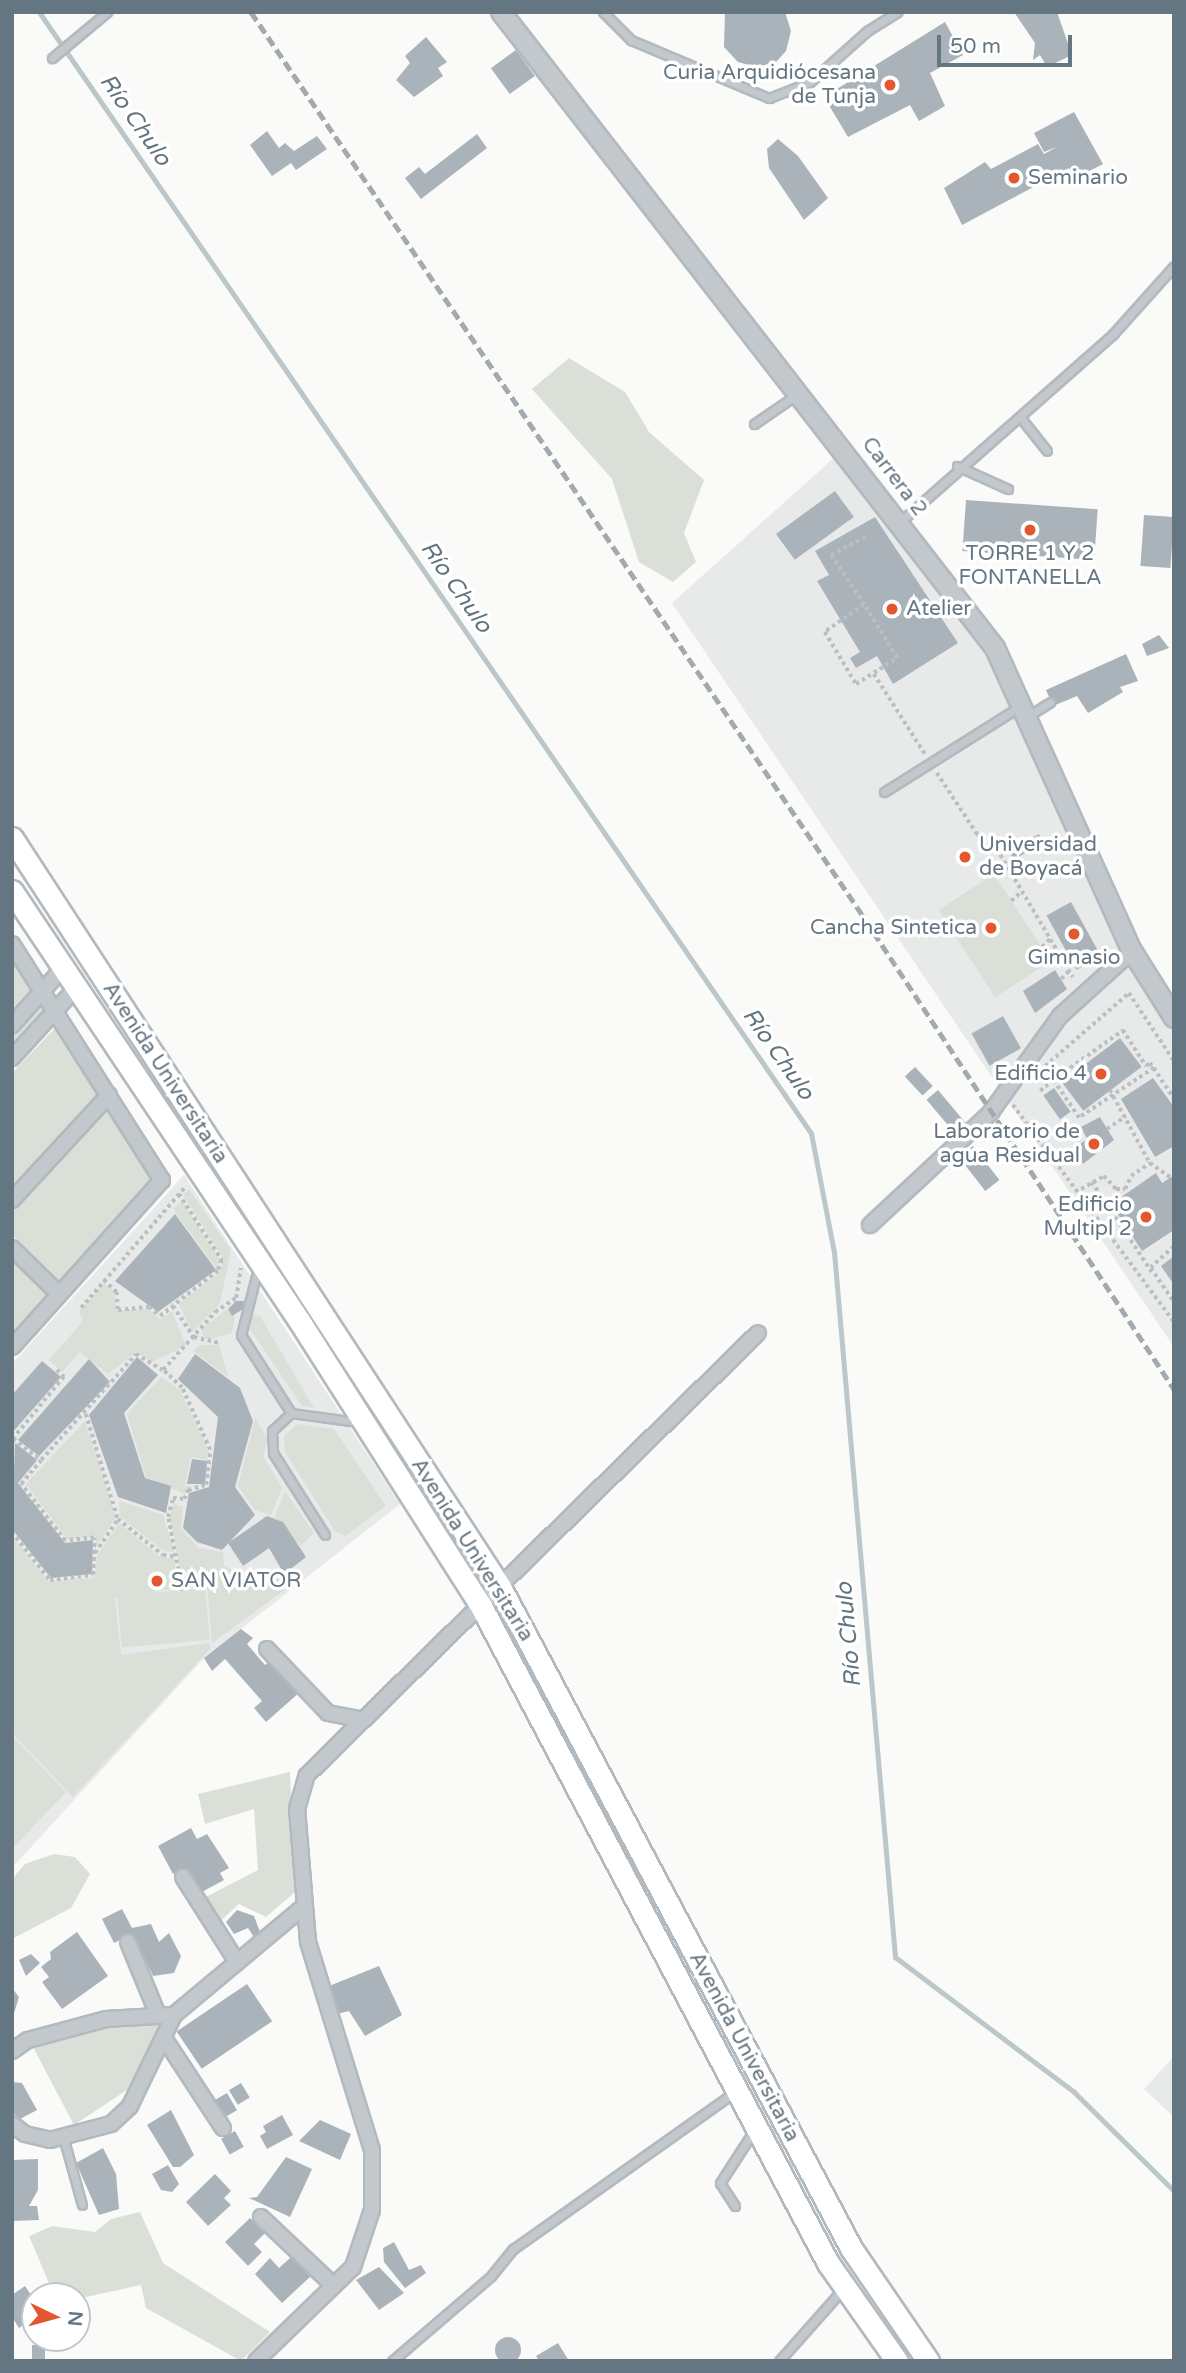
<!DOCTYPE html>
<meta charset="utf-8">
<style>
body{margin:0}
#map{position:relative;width:1186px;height:2373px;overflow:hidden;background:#fafaf8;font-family:"Varela Round",sans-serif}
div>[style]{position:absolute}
.built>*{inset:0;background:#e8e9e9}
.green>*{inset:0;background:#dadfd7;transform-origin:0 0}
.stream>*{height:5px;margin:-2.5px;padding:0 2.5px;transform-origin:2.5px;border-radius:2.5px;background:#bbc7cb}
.building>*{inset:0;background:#aab3b9;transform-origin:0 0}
.round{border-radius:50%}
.path>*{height:3.5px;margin-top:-1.75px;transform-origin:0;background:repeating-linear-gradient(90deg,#bbbfc2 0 3.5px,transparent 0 7px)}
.roads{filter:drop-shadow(2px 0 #b3babf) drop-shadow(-2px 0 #b3babf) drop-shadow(0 2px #b3babf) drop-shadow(0 -2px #b3babf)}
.service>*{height:7px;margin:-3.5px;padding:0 3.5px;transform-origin:3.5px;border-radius:3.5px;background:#c3c8cc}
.minor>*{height:14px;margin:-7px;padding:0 7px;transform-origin:7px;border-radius:7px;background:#c3c8cc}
.tertiary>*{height:18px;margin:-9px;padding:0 9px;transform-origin:9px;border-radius:9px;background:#c3c8cc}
.secondary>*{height:21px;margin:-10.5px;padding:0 10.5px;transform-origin:10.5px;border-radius:10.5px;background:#fff}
.rail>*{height:5px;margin-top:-2.5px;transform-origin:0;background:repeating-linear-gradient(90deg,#a2aab0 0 10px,transparent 0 15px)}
.dots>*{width:19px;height:19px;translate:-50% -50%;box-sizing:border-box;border:4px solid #fff;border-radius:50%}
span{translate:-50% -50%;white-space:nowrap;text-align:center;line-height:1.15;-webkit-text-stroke:7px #fff;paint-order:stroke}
.poi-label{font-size:21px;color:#657683}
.right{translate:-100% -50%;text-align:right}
.left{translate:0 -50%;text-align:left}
.street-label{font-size:21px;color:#657683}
.water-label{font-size:23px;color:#60757c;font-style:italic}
.frame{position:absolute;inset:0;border:14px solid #657683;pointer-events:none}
.north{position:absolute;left:21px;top:2282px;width:70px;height:70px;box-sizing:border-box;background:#fff;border:2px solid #c1c8cd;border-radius:50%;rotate:95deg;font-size:19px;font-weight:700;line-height:28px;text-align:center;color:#657683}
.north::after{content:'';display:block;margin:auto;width:24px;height:32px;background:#e4572e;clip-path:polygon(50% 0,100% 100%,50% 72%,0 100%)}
.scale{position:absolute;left:937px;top:35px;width:135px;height:32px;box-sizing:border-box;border:4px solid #657683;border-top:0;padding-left:9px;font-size:21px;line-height:24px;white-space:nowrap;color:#657683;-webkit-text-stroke:5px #fff;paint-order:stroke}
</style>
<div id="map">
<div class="built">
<div style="clip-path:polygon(836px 456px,990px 651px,1174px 1020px,1174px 1347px,672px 603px)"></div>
<div style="clip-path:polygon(184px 1175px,400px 1504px,204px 1658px,12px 1868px,12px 1364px)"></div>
<div style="clip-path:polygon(1174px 2056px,1174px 2117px,1144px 2089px)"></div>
</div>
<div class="green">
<div style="clip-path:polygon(569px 358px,625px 392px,649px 432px,704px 480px,684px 533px,696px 562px,673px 582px,639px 562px,612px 479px,532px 389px)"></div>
<div style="left:994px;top:874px;width:104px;height:66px;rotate:57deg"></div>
<div style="clip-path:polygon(12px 956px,50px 1013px,12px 1053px)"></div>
<div style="clip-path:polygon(58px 1025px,100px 1093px,12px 1189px,12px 1073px)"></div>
<div style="clip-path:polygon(108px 1107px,152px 1179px,60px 1284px,12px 1235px,12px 1210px)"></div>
<div style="clip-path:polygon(189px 1189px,231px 1250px,220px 1303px,192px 1332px,179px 1304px,220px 1272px,224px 1259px,183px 1195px)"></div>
<div style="clip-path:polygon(182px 1201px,220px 1260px,217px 1269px,173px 1209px)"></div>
<div style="clip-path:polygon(12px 1260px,54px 1300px,12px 1343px)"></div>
<div style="clip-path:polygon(104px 1283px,115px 1292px,117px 1311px,148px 1309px,160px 1319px,172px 1311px,186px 1346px,152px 1362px,136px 1352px,108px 1374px,80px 1352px,62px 1372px,49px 1360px,83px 1321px,79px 1311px)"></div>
<div style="clip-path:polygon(226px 1310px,235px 1315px,232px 1333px,206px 1340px,201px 1329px)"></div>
<div style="clip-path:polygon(251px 1315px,260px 1316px,314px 1408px,302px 1406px,250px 1329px)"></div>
<div style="clip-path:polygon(200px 1345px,219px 1345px,228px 1377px,193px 1351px)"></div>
<div style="clip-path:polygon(161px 1377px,180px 1390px,208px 1450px,207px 1460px,191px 1457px,185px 1485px,191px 1487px,185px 1494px,146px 1477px,127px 1414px)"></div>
<div style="clip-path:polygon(255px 1418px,268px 1439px,263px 1456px,282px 1488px,271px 1515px,255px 1510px,238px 1486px)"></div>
<div style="clip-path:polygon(85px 1421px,116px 1517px,96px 1547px,96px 1536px,67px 1539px,26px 1484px)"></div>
<div style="clip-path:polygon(297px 1424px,334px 1429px,386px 1506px,345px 1536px,335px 1531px,285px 1452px,284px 1436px)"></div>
<div style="clip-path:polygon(285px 1491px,314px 1533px,301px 1546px,275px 1517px)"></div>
<div style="clip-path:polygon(119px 1501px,163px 1515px,174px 1552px,164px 1551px,120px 1517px)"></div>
<div style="clip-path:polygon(173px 1504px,183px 1507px,181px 1529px,199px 1548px,223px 1552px,224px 1566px,256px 1582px,302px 1577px,212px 1643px,207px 1585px,184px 1588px,170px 1517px)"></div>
<div style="clip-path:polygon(119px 1523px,160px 1557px,174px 1559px,179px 1588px,115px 1598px,121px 1655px,209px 1643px,211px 1648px,73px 1797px,12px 1733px,12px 1536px,49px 1582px,95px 1578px,97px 1556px)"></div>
<div style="left:205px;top:1588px;width:52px;height:88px;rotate:85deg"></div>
<div style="clip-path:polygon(12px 1736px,66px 1792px,12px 1849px)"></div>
<div style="clip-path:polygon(290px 1772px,295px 1892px,266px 1917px,239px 1904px,216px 1925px,204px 1898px,258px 1870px,254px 1809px,205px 1824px,198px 1794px)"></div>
<div style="clip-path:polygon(54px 1854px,75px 1857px,90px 1874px,71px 1908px,12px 1939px,12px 1879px,25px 1864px)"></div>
<div style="clip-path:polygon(158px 2025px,130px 2088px,74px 2125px,33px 2047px,104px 2026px)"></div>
<div style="clip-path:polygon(140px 2212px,163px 2263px,270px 2332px,241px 2361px,146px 2308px,141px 2285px,77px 2299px,52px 2290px,29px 2236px,52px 2226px,95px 2232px,111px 2219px)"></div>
</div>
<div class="stream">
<div style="left:39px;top:12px;width:1361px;rotate:55.45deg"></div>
<div style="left:811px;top:1133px;width:121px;rotate:79.1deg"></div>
<div style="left:834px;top:1252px;width:708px;rotate:85.05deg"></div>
<div style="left:895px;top:1957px;width:224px;rotate:37deg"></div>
<div style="left:1074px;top:2092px;width:141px;rotate:44.7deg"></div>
</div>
<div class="building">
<div style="clip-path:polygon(725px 12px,785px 12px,791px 31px,786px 51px,776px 62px,757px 67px,738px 62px,724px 47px)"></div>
<div style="clip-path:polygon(1014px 12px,1057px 12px,1072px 55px,1047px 67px,1040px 55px,1033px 60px,1035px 43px)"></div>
<div style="clip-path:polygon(945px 22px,963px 55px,930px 73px,945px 106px,919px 121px,910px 105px,848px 137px,824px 97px)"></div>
<div style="clip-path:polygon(426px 37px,447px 62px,438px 68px,443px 76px,414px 97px,396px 80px,410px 63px,405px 56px)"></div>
<div style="left:516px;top:50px;width:32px;height:31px;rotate:54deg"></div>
<div style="clip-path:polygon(1074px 112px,1103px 164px,1074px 179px,1069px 168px,962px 225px,944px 188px,985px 162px,991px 169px,1038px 144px,1044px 154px,1057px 147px,1044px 152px,1034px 133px)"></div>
<div style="clip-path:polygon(267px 131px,279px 148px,285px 143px,294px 151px,317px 136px,327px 149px,296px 170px,291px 163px,272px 176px,250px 145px)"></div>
<div style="clip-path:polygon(477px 134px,487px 148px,421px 199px,405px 178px,419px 167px,425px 174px)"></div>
<div style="clip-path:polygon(778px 139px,798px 156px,828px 198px,804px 220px,769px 168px,767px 149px)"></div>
<div style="left:835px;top:491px;width:32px;height:73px;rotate:54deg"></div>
<div style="left:966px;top:500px;width:132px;height:51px;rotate:4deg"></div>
<div style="left:1144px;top:515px;width:30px;height:51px;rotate:4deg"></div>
<div style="clip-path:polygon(875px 517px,958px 643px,893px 684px,877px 656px,856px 668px,850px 658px,860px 652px,817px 581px,829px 575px,815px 551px)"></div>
<div style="clip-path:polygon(1159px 635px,1169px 648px,1147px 656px,1142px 644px)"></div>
<div style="clip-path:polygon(1126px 654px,1138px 681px,1120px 687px,1123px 692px,1088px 713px,1077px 696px,1053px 706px,1046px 690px)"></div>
<div style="clip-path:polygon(1039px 834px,1042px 842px,1014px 860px,1009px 851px)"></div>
<div style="clip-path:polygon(1066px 839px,1073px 849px,1065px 854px,1056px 845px)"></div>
<div style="left:1071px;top:902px;width:62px;height:28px;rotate:61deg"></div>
<div style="clip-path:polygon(1055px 970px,1067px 989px,1035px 1013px,1023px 991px)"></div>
<div style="left:1003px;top:1016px;width:37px;height:36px;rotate:61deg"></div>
<div style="left:1120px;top:1038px;width:36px;height:73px;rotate:53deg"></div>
<div style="left:915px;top:1067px;width:26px;height:14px;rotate:47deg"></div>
<div style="clip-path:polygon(1153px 1078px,1174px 1107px,1174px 1146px,1155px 1157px,1121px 1099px)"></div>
<div style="left:1054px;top:1088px;width:29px;height:13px;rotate:55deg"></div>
<div style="left:938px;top:1090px;width:42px;height:15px;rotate:50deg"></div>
<div style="clip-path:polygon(1100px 1117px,1114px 1140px,1083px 1164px,1075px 1148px,1087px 1139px,1081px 1127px)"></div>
<div style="left:973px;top:1146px;width:43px;height:18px;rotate:52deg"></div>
<div style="clip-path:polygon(1156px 1173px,1162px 1183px,1174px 1175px,1174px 1230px,1142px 1251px,1111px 1204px)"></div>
<div style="clip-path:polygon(175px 1214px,216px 1270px,158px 1312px,115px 1281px)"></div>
<div style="clip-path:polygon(1174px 1256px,1174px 1285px,1161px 1266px)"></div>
<div style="clip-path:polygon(236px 1301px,244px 1301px,243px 1309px,232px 1316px,228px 1309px)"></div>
<div style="clip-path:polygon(195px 1354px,240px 1388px,253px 1421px,235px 1487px,255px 1515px,222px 1550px,197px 1542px,183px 1528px,189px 1493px,209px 1487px,218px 1417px,178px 1379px)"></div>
<div style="clip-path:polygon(137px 1357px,158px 1375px,124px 1413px,145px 1478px,171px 1486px,166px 1513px,118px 1497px,89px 1415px)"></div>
<div style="clip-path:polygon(89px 1359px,110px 1382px,39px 1456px,18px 1440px)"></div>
<div style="clip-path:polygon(42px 1361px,61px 1377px,12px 1433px,12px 1395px)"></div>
<div style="clip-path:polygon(15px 1443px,37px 1460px,18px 1483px,65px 1543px,93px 1540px,92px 1574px,51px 1578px,12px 1529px)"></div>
<div style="clip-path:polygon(192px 1459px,207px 1461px,205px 1484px,187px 1484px)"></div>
<div style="clip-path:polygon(267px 1516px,283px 1522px,306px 1557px,284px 1574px,269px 1548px,243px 1566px,228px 1543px)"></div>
<div style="clip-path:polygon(241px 1629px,253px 1638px,247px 1644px,265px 1665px,271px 1659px,300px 1692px,266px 1722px,254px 1708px,262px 1701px,225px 1659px,212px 1671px,204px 1658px)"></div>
<div style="clip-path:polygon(191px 1828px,197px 1839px,207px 1834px,229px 1868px,220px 1873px,224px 1880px,200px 1893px,183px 1869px,173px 1874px,158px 1846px)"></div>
<div style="clip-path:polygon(122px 1909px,132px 1928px,151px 1924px,159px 1942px,169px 1933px,181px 1956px,174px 1973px,153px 1976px,133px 1934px,114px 1943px,102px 1919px)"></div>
<div style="clip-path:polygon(237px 1910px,254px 1916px,260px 1932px,255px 1939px,248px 1928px,234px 1934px,226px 1922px)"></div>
<div style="clip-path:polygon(77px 1932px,108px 1976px,62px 2009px,42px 1982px,49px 1977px,41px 1967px,51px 1959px,50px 1952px)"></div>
<div style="clip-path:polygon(31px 1954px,40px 1963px,26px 1976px,19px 1960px)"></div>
<div style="clip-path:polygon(379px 1966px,402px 2015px,365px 2036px,349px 2011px,337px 2014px,329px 1986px)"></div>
<div style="left:247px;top:1984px;width:45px;height:85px;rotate:56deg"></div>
<div style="clip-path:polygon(12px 1988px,19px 1997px,12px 2020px)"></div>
<div style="clip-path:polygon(12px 2082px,22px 2083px,37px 2110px,18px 2120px,12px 2110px)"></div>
<div style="left:241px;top:2083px;width:17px;height:14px;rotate:59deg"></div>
<div style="left:227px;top:2093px;width:20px;height:15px;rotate:60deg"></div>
<div style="clip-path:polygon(171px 2110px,194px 2155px,180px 2167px,173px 2167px,147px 2125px)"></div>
<div style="clip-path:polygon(282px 2115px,293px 2135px,267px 2149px,260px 2136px,266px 2132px,263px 2126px)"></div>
<div style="clip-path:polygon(320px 2120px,351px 2134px,340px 2160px,299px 2141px)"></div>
<div style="left:235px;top:2131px;width:18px;height:16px;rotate:61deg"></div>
<div style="clip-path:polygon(103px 2148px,116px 2174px,119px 2209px,99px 2215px,76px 2163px)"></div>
<div style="clip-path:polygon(286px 2157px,312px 2169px,290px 2217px,249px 2198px,257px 2197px)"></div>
<div style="clip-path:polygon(38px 2159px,38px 2190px,29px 2206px,37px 2206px,39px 2220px,12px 2221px,12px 2160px)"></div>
<div style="clip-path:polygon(168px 2165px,179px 2184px,172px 2192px,161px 2190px,152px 2174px)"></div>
<div style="clip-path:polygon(215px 2174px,231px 2191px,224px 2198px,231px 2205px,208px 2226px,186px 2202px)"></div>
<div style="clip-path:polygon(250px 2218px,265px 2233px,254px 2244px,262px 2252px,248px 2266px,225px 2242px)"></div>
<div style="clip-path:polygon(394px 2242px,409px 2270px,421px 2265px,426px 2273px,405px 2288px,384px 2262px,383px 2248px)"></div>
<div style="clip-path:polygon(270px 2258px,279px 2268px,290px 2258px,296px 2260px,311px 2276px,282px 2303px,255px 2274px)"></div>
<div style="clip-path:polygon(379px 2267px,404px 2293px,379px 2310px,356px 2280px)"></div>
<div style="clip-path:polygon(25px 2286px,35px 2301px,35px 2317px,19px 2328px,12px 2317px,12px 2295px)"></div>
<div class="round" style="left:495px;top:2337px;width:26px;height:26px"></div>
<div style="clip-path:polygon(558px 2343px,569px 2361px,539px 2361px,536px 2356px)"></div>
<div style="left:45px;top:2345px;width:16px;height:13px;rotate:90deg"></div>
</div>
<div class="path">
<div style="left:864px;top:605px;width:47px;rotate:145.3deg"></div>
<div style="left:825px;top:632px;width:61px;rotate:59.2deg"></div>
<div style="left:856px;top:684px;width:49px;rotate:-32.4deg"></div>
<div style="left:897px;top:658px;width:62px;rotate:-121.9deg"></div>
<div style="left:864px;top:605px;width:60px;rotate:-123.4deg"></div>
<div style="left:831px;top:555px;width:40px;rotate:-28deg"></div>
<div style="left:874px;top:674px;width:95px;rotate:57.5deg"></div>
<div style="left:937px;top:773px;width:73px;rotate:56.7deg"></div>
<div style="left:977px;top:834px;width:25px;rotate:37deg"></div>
<div style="left:997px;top:849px;width:149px;rotate:59.3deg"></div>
<div style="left:1011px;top:901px;width:13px;rotate:-42deg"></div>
<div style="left:1042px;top:947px;width:11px;rotate:-45deg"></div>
<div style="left:1059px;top:954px;width:10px;rotate:-24deg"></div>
<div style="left:1061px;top:979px;width:11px;rotate:-45deg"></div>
<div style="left:1045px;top:1066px;width:111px;rotate:-41deg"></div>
<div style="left:1129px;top:993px;width:82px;rotate:56.5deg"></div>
<div style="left:1154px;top:1068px;width:90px;rotate:146.3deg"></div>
<div style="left:1079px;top:1118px;width:46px;rotate:-124.4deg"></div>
<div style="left:1053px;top:1080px;width:86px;rotate:-35.5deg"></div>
<div style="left:1123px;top:1030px;width:43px;rotate:57.4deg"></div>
<div style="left:1146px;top:1066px;width:5px;rotate:-37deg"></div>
<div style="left:1150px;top:1063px;width:6px;rotate:51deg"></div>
<div style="left:1154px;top:1068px;width:37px;rotate:57deg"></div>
<div style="left:1110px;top:1090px;width:83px;rotate:61.3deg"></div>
<div style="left:1150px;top:1163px;width:29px;rotate:35deg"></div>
<div style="left:1040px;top:1091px;width:17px;rotate:-40deg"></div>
<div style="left:1013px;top:1105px;width:270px;rotate:53.4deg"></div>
<div style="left:1107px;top:1129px;width:22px;rotate:-34deg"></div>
<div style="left:1092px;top:1182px;width:108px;rotate:56.3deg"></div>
<div style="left:1081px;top:1189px;width:26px;rotate:-29deg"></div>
<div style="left:1104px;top:1176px;width:18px;rotate:47deg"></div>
<div style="left:1116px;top:1189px;width:9px"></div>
<div style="left:1125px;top:1189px;width:14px;rotate:-65deg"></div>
<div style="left:1131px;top:1176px;width:23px;rotate:-34deg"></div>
<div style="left:179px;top:1194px;width:79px;rotate:56.9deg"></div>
<div style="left:222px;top:1260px;width:12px;rotate:110deg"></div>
<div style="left:218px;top:1271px;width:57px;rotate:142.1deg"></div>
<div style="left:173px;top:1306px;width:37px;rotate:56deg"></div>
<div style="left:194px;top:1337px;width:28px;rotate:13deg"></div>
<div style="left:1174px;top:1247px;width:31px;rotate:138deg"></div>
<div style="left:1151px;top:1268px;width:41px;rotate:55.9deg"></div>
<div style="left:104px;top:1280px;width:18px;rotate:43deg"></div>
<div style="left:117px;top:1292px;width:18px;rotate:87deg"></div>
<div style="left:118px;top:1310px;width:31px;rotate:-6deg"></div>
<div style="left:149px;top:1307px;width:14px;rotate:39deg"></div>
<div style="left:160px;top:1316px;width:16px;rotate:-38deg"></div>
<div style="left:81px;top:1308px;width:161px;rotate:-49.3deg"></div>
<div style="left:57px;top:1370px;width:10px;rotate:45deg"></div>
<div style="left:64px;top:1377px;width:80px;rotate:129.4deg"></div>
<div style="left:13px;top:1439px;width:35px;rotate:37deg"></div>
<div style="left:41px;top:1460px;width:142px;rotate:-48.1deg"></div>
<div style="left:136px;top:1354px;width:31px;rotate:31deg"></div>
<div style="left:86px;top:1414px;width:110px;rotate:73.1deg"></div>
<div style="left:12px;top:1532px;width:61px;rotate:51.6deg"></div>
<div style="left:50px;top:1580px;width:43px;rotate:-6.6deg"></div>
<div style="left:93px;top:1575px;width:37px;rotate:-88deg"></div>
<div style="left:94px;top:1538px;width:29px;rotate:174deg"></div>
<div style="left:65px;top:1541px;width:72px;rotate:-127.7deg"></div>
<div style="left:21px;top:1484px;width:31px;rotate:-50deg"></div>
<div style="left:95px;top:1553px;width:41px;rotate:-55.9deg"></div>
<div style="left:118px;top:1519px;width:58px;rotate:38.7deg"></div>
<div style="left:163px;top:1555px;width:13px;rotate:9deg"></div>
<div style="left:182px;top:1591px;width:75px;rotate:-100.7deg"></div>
<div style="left:168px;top:1517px;width:20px;rotate:-75deg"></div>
<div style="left:173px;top:1498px;width:11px;rotate:5deg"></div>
<div style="left:184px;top:1499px;width:10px;rotate:-66deg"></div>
<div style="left:188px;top:1490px;width:19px;rotate:-16deg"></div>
<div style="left:206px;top:1485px;width:35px;rotate:-83deg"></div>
<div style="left:210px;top:1450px;width:68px;rotate:-114.3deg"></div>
<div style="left:182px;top:1388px;width:26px;rotate:-137deg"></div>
<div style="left:163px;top:1370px;width:78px;rotate:-48.1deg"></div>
<div style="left:215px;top:1312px;width:25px;rotate:-34deg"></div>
<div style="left:236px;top:1298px;width:30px;rotate:-81deg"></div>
</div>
<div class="roads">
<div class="service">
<div style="left:603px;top:12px;width:40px;rotate:45deg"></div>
<div style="left:631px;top:40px;width:150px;rotate:22.8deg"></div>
<div style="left:769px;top:98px;width:44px;rotate:-21.3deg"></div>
<div style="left:810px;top:82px;width:76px;rotate:-41.8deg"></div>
<div style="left:867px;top:31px;width:36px;rotate:-32deg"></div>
<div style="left:52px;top:58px;width:72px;rotate:-39.9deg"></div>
<div style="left:1020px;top:417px;width:43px;rotate:51.5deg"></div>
<div style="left:754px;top:424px;width:51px;rotate:-34.6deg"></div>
<div style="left:957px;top:466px;width:56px;rotate:24.3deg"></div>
<div style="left:900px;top:522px;width:284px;rotate:-41.4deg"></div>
<div style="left:1113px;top:334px;width:91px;rotate:-48.1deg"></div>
<div style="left:1028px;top:716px;width:26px;rotate:-32deg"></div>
<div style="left:884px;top:792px;width:160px;rotate:-32.2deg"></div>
<div style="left:258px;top:1268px;width:69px;rotate:104.2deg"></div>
<div style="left:241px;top:1335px;width:93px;rotate:57.3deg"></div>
<div style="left:291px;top:1413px;width:68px;rotate:7.7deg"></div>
<div style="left:291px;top:1413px;width:26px;rotate:137deg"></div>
<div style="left:272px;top:1431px;width:22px;rotate:87deg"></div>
<div style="left:273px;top:1453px;width:97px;rotate:57.6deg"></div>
<div style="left:64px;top:2140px;width:67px;rotate:74.5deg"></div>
<div style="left:735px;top:2206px;width:27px;rotate:-123deg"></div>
<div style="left:720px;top:2183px;width:64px;rotate:-57.1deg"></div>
<div style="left:392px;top:2361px;width:130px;rotate:-40.6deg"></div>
<div style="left:491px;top:2276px;width:35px;rotate:-51deg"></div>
<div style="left:513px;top:2249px;width:272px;rotate:-35.3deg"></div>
<div style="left:779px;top:2361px;width:95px;rotate:-48.4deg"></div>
</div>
<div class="minor">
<div style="left:12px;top:944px;width:280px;rotate:57.6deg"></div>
<div style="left:162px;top:1180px;width:224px;rotate:131.9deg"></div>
<div style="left:12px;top:1025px;width:76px;rotate:-48.2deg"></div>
<div style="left:12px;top:1058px;width:95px;rotate:-47.6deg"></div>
<div style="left:12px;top:1200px;width:143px;rotate:-47.3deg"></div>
<div style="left:870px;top:1225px;width:166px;rotate:-43deg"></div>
<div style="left:991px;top:1112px;width:118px;rotate:-54.3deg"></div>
<div style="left:1060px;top:1016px;width:97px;rotate:-42.1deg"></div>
<div style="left:12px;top:1248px;width:66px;rotate:44.4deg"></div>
<div style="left:267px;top:1649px;width:88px;rotate:46.4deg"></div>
<div style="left:328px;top:1713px;width:36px;rotate:11deg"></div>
<div style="left:183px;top:1877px;width:101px;rotate:57.6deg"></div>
<div style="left:128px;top:1942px;width:79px;rotate:67.7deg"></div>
<div style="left:166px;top:2041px;width:104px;rotate:56.8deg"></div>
<div style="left:12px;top:2051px;width:19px;rotate:-35deg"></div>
<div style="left:28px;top:2040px;width:81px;rotate:-15.1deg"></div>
<div style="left:106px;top:2019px;width:68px;rotate:-3.4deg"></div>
<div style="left:12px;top:2124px;width:16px;rotate:38deg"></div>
<div style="left:25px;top:2134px;width:26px;rotate:13deg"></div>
<div style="left:50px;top:2140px;width:63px;rotate:-14.7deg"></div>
<div style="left:111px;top:2124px;width:26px;rotate:-43deg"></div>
<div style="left:130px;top:2106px;width:101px;rotate:-64.2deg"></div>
<div style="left:174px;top:2015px;width:168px;rotate:-39.9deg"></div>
<div style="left:261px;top:2217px;width:100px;rotate:43.4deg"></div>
<div style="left:256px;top:2361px;width:135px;rotate:-44.1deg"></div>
<div style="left:353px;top:2267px;width:60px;rotate:-71.6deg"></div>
<div style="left:372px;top:2210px;width:60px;rotate:-90deg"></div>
<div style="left:372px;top:2150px;width:218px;rotate:-107.1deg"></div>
<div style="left:308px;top:1942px;width:133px;rotate:-94.7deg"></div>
<div style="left:297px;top:1809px;width:35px;rotate:-74deg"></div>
<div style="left:307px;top:1775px;width:631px;rotate:-44.42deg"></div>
</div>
<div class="tertiary">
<div style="left:501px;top:12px;width:805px;rotate:52.16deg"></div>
<div style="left:995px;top:648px;width:333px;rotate:65.7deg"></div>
<div style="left:1132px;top:951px;width:79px;rotate:57.9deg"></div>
</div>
<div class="secondary">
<div style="left:12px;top:838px;width:894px;rotate:56.91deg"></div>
<div style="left:500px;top:1587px;width:748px;rotate:62.03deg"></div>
<div style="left:851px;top:2248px;width:137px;rotate:55.7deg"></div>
<div style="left:12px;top:891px;width:518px;rotate:56.25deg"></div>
<div style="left:300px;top:1322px;width:337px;rotate:57.5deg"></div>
<div style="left:481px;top:1606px;width:743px;rotate:62.16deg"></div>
<div style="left:828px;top:2263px;width:120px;rotate:54.9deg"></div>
</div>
</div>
<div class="rail">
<div style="left:251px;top:12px;width:1081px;rotate:55.9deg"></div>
<div style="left:857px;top:907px;width:577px;rotate:56.67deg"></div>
</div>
<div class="dots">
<div style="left:890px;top:85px;background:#e4572e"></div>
<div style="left:1014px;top:178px;background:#e4572e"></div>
<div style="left:1030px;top:530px;background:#e4572e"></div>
<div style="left:892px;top:609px;background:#e4572e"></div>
<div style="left:965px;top:857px;background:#e4572e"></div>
<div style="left:991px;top:928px;background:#e4572e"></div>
<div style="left:1074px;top:934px;background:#e4572e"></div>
<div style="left:1101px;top:1074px;background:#e4572e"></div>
<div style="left:1094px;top:1144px;background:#e4572e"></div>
<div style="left:1146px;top:1217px;background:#e4572e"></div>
<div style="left:157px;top:1581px;background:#e4572e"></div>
</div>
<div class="poi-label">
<span class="right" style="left:876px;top:85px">Curia Arquidiócesana<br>de Tunja</span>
<span class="left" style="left:1028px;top:178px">Seminario</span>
<span style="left:1030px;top:566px">TORRE 1 Y 2<br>FONTANELLA</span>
<span class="left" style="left:906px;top:609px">Atelier</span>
<span class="left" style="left:979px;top:857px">Universidad<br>de Boyacá</span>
<span class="right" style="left:977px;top:928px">Cancha Sintetica</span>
<span style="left:1074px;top:958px">Gimnasio</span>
<span class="right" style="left:1087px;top:1074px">Edificio 4</span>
<span class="right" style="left:1080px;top:1144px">Laboratorio de<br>agua Residual</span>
<span class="right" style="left:1132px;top:1217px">Edificio<br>Multipl 2</span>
<span class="left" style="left:171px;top:1581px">SAN VIATOR</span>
</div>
<div class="street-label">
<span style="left:894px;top:477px;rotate:53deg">Carrera 2</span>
<span style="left:165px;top:1073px;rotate:57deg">Avenida Universitaria</span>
<span style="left:472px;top:1550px;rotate:58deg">Avenida Universitaria</span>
<span style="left:744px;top:2047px;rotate:62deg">Avenida Universitaria</span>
</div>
<div class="water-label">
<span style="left:135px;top:120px;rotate:55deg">Río Chulo</span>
<span style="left:456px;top:587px;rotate:55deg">Río Chulo</span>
<span style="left:778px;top:1054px;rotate:55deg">Río Chulo</span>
<span style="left:849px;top:1635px;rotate:-95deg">Río Chulo</span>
</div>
<div class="frame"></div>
<div class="north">N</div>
<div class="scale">50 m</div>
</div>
